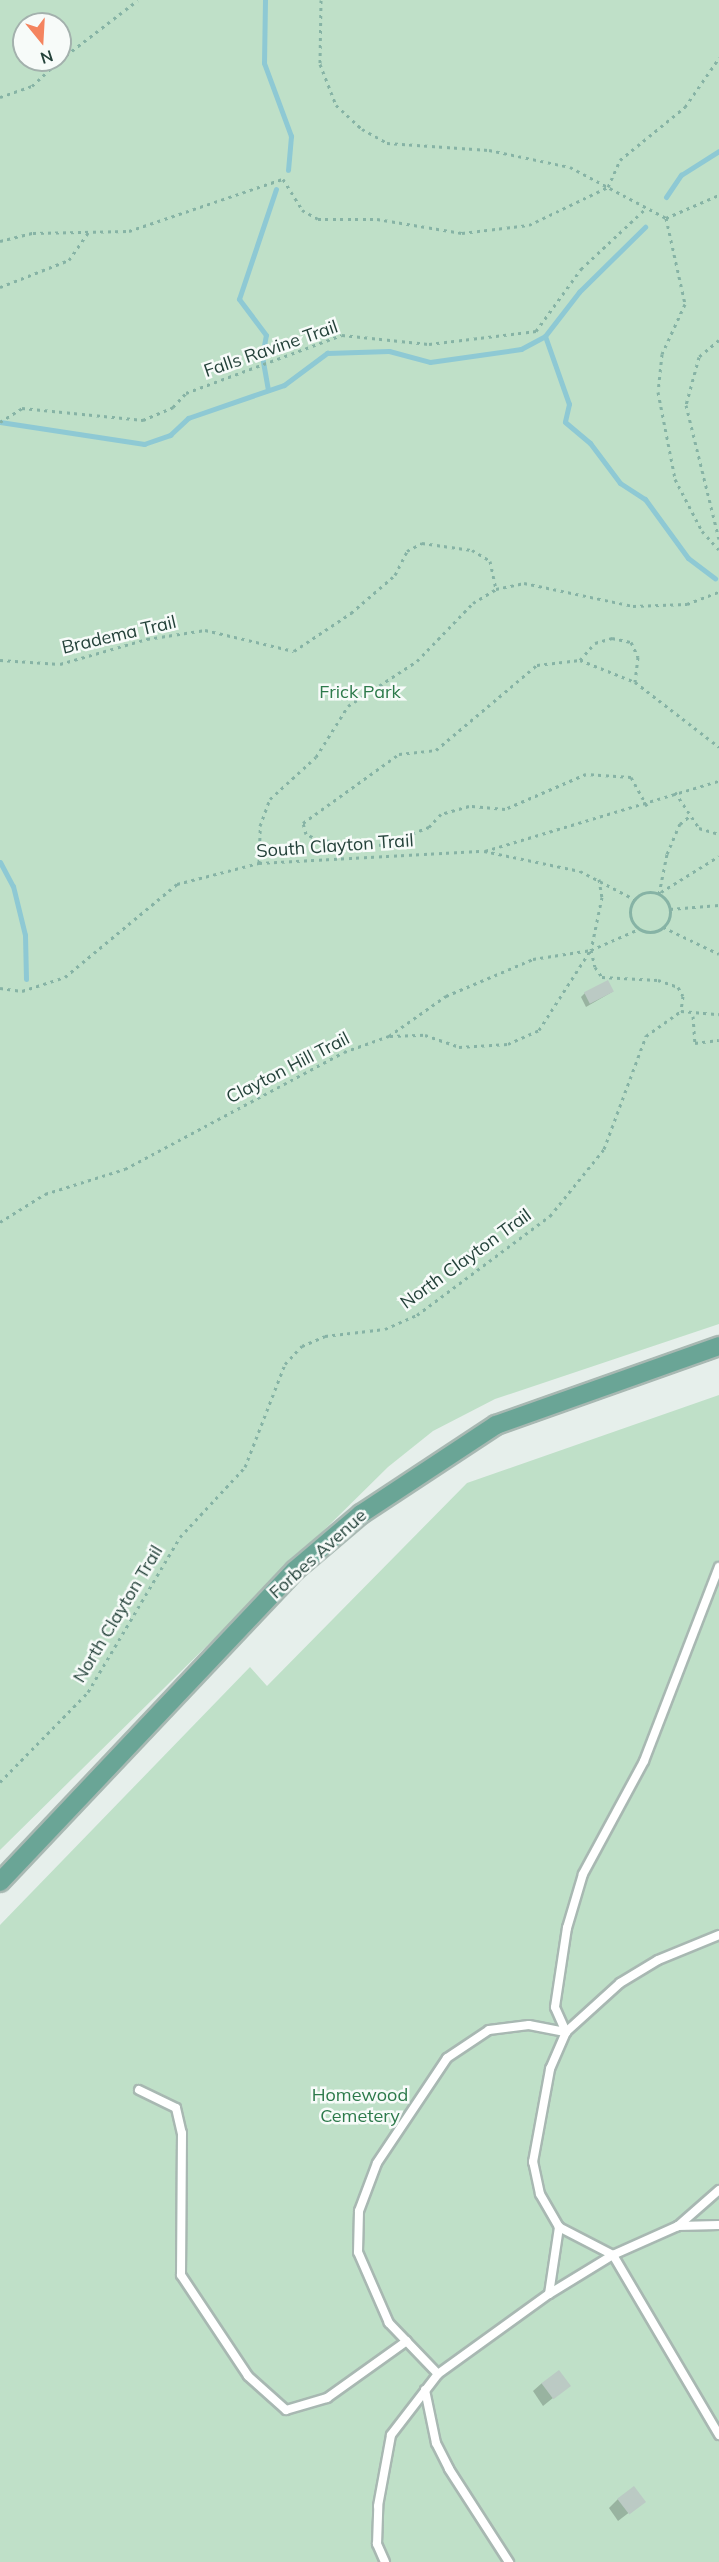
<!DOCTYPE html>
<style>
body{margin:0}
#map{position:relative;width:719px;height:2562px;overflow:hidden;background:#e6efeb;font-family:Mulish,sans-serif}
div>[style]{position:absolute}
.green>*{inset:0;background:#bfe0c8}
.shadow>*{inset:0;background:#0003}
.stream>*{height:5px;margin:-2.5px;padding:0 2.5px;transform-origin:2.5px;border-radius:2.5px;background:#8ec9d4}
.building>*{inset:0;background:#bbcac4;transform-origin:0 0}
.path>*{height:3px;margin-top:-1.5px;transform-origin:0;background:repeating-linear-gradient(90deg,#86b3a5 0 3px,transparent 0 7.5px)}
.path>.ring{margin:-1.5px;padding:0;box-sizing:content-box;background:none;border:3px solid #86b3a5;border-radius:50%}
.roads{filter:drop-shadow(2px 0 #a8b8b2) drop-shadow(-2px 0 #a8b8b2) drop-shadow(0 2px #a8b8b2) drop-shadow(0 -2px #a8b8b2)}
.service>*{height:8px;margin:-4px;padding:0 4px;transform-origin:4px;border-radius:4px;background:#fff}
.primary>*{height:18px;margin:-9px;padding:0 9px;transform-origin:9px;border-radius:9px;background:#6aa596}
span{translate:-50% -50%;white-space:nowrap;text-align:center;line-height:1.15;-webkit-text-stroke:5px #f7fbf9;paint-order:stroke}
.street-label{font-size:18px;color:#24423a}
.park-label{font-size:18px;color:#2d7a4b}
.north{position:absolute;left:12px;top:12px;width:60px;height:60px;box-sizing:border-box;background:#f7fbf9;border:2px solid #a3b1ad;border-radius:50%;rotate:162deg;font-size:16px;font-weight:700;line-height:24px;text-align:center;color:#24423a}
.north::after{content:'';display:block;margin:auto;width:21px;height:27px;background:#f4845f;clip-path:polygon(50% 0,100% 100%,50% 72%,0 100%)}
</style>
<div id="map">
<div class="green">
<div style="clip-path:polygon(evenodd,0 0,719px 0,719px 1324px,495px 1399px,433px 1431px,388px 1467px,0 1850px,0 0,24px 24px,60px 24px,60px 60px,24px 60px,24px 24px)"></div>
<div style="clip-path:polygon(719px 1395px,719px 2562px,0 2562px,0 1925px,250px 1667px,267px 1686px,467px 1483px)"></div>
</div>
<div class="shadow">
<div style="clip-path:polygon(612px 992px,586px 1007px,581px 997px,585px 993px)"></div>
<div style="clip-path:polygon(542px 2383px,569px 2385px,543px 2406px,533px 2391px)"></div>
<div style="clip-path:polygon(618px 2499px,644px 2501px,618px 2521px,609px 2508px)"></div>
</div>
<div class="stream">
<div style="left:265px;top:0;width:63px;rotate:90.9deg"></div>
<div style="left:264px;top:63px;width:78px;rotate:69.7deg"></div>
<div style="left:291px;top:136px;width:34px;rotate:95deg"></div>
<div style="left:666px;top:197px;width:27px;rotate:-56deg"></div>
<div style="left:681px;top:175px;width:45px;rotate:-32.3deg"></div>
<div style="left:545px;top:336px;width:72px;rotate:70.6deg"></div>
<div style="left:569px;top:404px;width:18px;rotate:103deg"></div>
<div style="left:565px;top:422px;width:33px;rotate:40deg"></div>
<div style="left:590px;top:443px;width:50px;rotate:53.1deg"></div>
<div style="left:620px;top:483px;width:30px;rotate:33deg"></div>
<div style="left:645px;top:499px;width:73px;rotate:53.9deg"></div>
<div style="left:688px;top:558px;width:34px;rotate:37deg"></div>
<div style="left:268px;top:390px;width:34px;rotate:-100deg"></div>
<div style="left:262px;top:357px;width:22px;rotate:-80deg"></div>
<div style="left:266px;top:335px;width:45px;rotate:-126.9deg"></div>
<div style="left:239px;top:299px;width:116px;rotate:-71.4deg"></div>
<div style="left:0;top:422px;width:146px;rotate:8.7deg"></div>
<div style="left:144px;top:444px;width:28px;rotate:-19deg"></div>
<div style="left:170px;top:435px;width:25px;rotate:-43deg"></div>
<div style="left:188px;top:418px;width:102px;rotate:-19deg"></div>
<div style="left:284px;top:385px;width:54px;rotate:-36.7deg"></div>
<div style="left:327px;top:353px;width:62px;rotate:-1.8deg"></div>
<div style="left:389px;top:351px;width:42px;rotate:15deg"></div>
<div style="left:430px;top:362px;width:92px;rotate:-8.1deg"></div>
<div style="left:521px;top:349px;width:27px;rotate:-28deg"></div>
<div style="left:545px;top:336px;width:56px;rotate:-52.3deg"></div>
<div style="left:579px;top:292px;width:93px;rotate:-44.6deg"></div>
<div style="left:0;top:862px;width:27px;rotate:62deg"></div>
<div style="left:13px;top:886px;width:50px;rotate:76.2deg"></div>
<div style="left:25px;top:935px;width:44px;rotate:88.7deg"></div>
</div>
<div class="building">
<div style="left:608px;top:980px;width:13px;height:27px;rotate:63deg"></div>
<div style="left:559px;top:2370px;width:20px;height:22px;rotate:53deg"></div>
<div style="left:634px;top:2486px;width:20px;height:21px;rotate:53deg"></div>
</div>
<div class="path">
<div style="left:321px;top:0;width:64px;rotate:90.9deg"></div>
<div style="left:320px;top:64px;width:44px;rotate:68.7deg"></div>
<div style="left:336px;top:105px;width:35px;rotate:43deg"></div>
<div style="left:362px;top:129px;width:29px;rotate:29deg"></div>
<div style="left:387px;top:143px;width:102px;rotate:3.9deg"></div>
<div style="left:489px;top:150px;width:83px;rotate:11.9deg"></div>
<div style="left:570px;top:167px;width:109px;rotate:28deg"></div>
<div style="left:60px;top:60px;width:98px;rotate:-37.6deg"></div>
<div style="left:0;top:97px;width:34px;rotate:-19deg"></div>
<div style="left:32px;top:86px;width:38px;rotate:-43deg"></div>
<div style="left:608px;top:187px;width:30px;rotate:-66deg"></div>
<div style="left:620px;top:160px;width:84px;rotate:-39.2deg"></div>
<div style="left:685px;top:107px;width:60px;rotate:-55.2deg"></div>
<div style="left:666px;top:218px;width:88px;rotate:77.5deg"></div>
<div style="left:685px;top:304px;width:55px;rotate:114.7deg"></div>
<div style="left:662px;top:354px;width:38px;rotate:96deg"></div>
<div style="left:658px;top:392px;width:89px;rotate:78.9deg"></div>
<div style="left:675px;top:479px;width:59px;rotate:62.6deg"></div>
<div style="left:702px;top:531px;width:25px;rotate:48deg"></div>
<div style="left:666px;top:218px;width:58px;rotate:-23.5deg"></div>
<div style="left:0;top:241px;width:34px;rotate:-14deg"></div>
<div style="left:33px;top:233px;width:96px;rotate:-1.2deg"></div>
<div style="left:129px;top:231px;width:163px;rotate:-18.7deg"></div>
<div style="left:283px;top:179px;width:36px;rotate:58deg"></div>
<div style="left:302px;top:210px;width:18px;rotate:29deg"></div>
<div style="left:318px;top:219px;width:59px"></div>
<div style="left:377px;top:219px;width:86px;rotate:9.4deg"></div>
<div style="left:462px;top:233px;width:67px;rotate:-6.8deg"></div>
<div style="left:529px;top:225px;width:88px;rotate:-25.7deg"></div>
<div style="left:0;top:287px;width:74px;rotate:-21.4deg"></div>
<div style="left:69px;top:260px;width:37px;rotate:-55deg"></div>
<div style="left:719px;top:340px;width:26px;rotate:140deg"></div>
<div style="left:699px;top:357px;width:50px;rotate:105.2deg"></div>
<div style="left:686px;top:405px;width:138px;rotate:76.2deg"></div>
<div style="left:0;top:422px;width:26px;rotate:-32deg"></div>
<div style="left:22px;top:408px;width:122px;rotate:5.7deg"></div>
<div style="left:143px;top:420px;width:33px;rotate:-23deg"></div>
<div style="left:173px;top:407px;width:19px;rotate:-47deg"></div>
<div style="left:186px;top:393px;width:166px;rotate:-20.4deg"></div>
<div style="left:342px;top:335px;width:87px;rotate:5.9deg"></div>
<div style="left:429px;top:344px;width:108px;rotate:-6.9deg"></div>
<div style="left:536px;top:331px;width:77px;rotate:-54deg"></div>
<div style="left:581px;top:269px;width:86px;rotate:-43.1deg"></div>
<div style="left:0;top:660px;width:60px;rotate:3.8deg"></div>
<div style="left:60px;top:664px;width:91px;rotate:-16deg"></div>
<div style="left:147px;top:639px;width:59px;rotate:-8.8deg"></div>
<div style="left:205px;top:630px;width:91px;rotate:13.3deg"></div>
<div style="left:294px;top:651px;width:69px;rotate:-33.7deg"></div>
<div style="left:351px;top:613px;width:58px;rotate:-40.8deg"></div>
<div style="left:395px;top:575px;width:27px;rotate:-63deg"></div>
<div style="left:407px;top:551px;width:17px;rotate:-28deg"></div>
<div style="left:422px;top:543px;width:50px;rotate:8deg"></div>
<div style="left:472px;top:550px;width:21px;rotate:31deg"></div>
<div style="left:490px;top:561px;width:29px;rotate:78deg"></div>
<div style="left:580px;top:660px;width:23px;rotate:-49deg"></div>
<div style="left:595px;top:643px;width:18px;rotate:-16deg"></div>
<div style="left:612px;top:638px;width:19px;rotate:12deg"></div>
<div style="left:631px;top:642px;width:17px;rotate:65deg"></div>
<div style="left:638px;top:657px;width:25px;rotate:97deg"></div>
<div style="left:675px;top:792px;width:43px;rotate:56.3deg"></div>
<div style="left:699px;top:828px;width:21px;rotate:17deg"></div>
<div style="left:647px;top:806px;width:33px;rotate:-119deg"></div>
<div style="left:631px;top:777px;width:45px;rotate:-176.2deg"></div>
<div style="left:586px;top:774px;width:88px;rotate:156.6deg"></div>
<div style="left:505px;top:809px;width:36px;rotate:-175deg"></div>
<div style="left:469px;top:806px;width:29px;rotate:164deg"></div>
<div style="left:441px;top:814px;width:18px;rotate:133deg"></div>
<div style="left:429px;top:827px;width:50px;rotate:159deg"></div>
<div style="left:382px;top:845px;width:63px;rotate:-175.5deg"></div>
<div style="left:319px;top:840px;width:14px;rotate:-155deg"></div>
<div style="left:306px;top:834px;width:11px;rotate:-105deg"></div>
<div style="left:303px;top:823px;width:118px;rotate:-35.7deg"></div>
<div style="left:399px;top:754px;width:37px;rotate:-6deg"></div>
<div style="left:436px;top:750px;width:132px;rotate:-40.1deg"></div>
<div style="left:537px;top:665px;width:43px;rotate:-6.6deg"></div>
<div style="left:580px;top:660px;width:59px;rotate:21.8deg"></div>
<div style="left:635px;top:682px;width:106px;rotate:37.7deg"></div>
<div style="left:485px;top:851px;width:244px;rotate:-16.7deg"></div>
<div style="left:259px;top:863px;width:37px;rotate:-88deg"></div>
<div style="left:260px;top:826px;width:29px;rotate:-70deg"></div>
<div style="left:270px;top:799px;width:62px;rotate:-42.4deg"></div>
<div style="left:316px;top:757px;width:60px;rotate:-57.9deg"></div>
<div style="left:348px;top:706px;width:82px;rotate:-33.1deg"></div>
<div style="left:417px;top:661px;width:81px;rotate:-46deg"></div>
<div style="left:473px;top:603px;width:27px;rotate:-31deg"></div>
<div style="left:496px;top:589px;width:29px;rotate:-12deg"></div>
<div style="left:524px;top:583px;width:111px;rotate:11.9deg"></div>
<div style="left:633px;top:606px;width:54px;rotate:-2.1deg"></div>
<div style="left:687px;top:604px;width:34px;rotate:-21deg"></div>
<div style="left:599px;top:879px;width:18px;rotate:81deg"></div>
<div style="left:602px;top:897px;width:54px;rotate:101.7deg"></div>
<div style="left:591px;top:950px;width:17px;rotate:77deg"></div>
<div style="left:595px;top:967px;width:12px;rotate:55deg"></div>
<div style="left:602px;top:977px;width:56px;rotate:3.1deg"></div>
<div style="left:658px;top:980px;width:21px;rotate:19deg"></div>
<div style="left:678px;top:987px;width:10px;rotate:61deg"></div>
<div style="left:683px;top:996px;width:15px;rotate:98deg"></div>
<div class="ring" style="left:630px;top:892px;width:37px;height:37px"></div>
<div style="left:661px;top:892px;width:68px;rotate:-31.8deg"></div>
<div style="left:659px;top:894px;width:41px;rotate:-78.7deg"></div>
<div style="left:667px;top:854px;width:33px;rotate:-67deg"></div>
<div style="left:680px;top:824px;width:14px;rotate:-39deg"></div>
<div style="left:670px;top:909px;width:49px;rotate:-4.7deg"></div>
<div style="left:663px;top:927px;width:62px;rotate:25.7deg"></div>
<div style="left:0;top:988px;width:22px;rotate:8deg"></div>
<div style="left:22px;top:991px;width:45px;rotate:-18deg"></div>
<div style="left:65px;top:977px;width:146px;rotate:-39.7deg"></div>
<div style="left:177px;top:884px;width:85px;rotate:-14.4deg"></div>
<div style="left:259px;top:863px;width:225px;rotate:-3.1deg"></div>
<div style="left:484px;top:851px;width:98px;rotate:11.8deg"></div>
<div style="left:580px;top:871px;width:61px;rotate:27.4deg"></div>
<div style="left:681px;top:1011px;width:38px;rotate:5deg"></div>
<div style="left:693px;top:1016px;width:27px;rotate:86deg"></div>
<div style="left:695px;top:1043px;width:24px;rotate:-7deg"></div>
<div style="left:390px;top:1036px;width:35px;rotate:-2deg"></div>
<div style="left:425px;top:1035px;width:36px;rotate:19deg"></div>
<div style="left:459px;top:1047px;width:49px;rotate:-3.5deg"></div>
<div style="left:508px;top:1044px;width:34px;rotate:-24deg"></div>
<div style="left:539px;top:1030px;width:94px;rotate:-57.2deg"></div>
<div style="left:0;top:1222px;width:53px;rotate:-31.9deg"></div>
<div style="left:45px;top:1194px;width:84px;rotate:-17.4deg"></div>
<div style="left:125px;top:1169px;width:248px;rotate:-28.1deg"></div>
<div style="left:344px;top:1052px;width:48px;rotate:-19.6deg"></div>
<div style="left:389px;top:1036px;width:70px;rotate:-35.1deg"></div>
<div style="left:446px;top:996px;width:95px;rotate:-23deg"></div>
<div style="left:533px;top:959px;width:59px;rotate:-8.8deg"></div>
<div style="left:591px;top:950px;width:52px;rotate:-23.6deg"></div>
<div style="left:0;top:1782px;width:126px;rotate:-45.6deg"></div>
<div style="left:88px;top:1692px;width:180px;rotate:-59.3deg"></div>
<div style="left:180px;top:1537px;width:96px;rotate:-47.1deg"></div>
<div style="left:245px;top:1467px;width:110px;rotate:-68.8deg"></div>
<div style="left:285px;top:1364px;width:25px;rotate:-47deg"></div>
<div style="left:302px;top:1346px;width:25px;rotate:-23deg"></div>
<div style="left:325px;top:1336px;width:60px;rotate:-6.7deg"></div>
<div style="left:385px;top:1329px;width:35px;rotate:-24deg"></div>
<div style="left:417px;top:1315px;width:166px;rotate:-36.7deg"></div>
<div style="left:550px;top:1216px;width:86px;rotate:-51.1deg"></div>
<div style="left:604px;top:1149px;width:121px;rotate:-69.6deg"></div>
<div style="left:646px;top:1036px;width:43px;rotate:-35.5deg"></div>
</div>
<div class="roads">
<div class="service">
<div style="left:566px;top:2032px;width:27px;rotate:-114deg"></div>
<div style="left:555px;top:2007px;width:80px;rotate:-81.4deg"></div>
<div style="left:567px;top:1928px;width:56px;rotate:-73.5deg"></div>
<div style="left:583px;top:1874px;width:128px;rotate:-61.6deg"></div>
<div style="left:644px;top:1761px;width:208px;rotate:-68.9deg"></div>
<div style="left:139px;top:2090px;width:41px;rotate:25.9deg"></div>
<div style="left:176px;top:2108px;width:26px;rotate:77deg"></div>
<div style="left:182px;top:2133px;width:142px;rotate:90.4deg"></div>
<div style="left:181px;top:2275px;width:121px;rotate:56.4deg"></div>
<div style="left:248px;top:2376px;width:51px;rotate:41.8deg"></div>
<div style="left:286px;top:2410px;width:43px;rotate:-16.3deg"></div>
<div style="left:327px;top:2398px;width:98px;rotate:-35.5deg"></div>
<div style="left:719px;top:2190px;width:55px;rotate:138.7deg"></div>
<div style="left:678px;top:2226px;width:71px;rotate:156deg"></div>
<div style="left:613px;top:2255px;width:209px;rotate:59.5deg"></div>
<div style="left:678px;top:2226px;width:41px;rotate:-1.4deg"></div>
<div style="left:549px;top:2294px;width:75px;rotate:-31.4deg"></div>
<div style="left:613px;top:2255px;width:61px;rotate:-152.6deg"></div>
<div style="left:438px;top:2374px;width:71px;rotate:-133.9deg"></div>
<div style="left:389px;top:2323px;width:77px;rotate:-113.6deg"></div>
<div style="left:358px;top:2252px;width:41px;rotate:-88.6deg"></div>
<div style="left:359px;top:2211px;width:51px;rotate:-69.4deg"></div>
<div style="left:377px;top:2163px;width:126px;rotate:-56.3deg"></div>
<div style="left:447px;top:2058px;width:50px;rotate:-33.7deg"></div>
<div style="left:489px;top:2030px;width:40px;rotate:-7.1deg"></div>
<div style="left:529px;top:2025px;width:38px;rotate:11deg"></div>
<div style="left:425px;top:2390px;width:54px;rotate:78.3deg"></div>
<div style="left:436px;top:2443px;width:29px;rotate:63deg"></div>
<div style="left:449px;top:2469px;width:111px;rotate:57.2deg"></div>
<div style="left:385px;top:2562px;width:20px;rotate:-114deg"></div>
<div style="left:377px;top:2544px;width:38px;rotate:-88deg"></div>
<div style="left:378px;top:2506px;width:72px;rotate:-79.6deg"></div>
<div style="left:391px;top:2435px;width:77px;rotate:-52.4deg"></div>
<div style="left:438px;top:2374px;width:137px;rotate:-35.8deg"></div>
<div style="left:549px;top:2294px;width:68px;rotate:-81.5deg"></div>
<div style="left:559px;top:2227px;width:38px;rotate:-120deg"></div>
<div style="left:540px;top:2194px;width:33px;rotate:-102deg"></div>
<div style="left:533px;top:2162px;width:95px;rotate:-79.6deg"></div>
<div style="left:550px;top:2069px;width:40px;rotate:-66.6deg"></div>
<div style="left:566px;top:2032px;width:73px;rotate:-42.2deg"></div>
<div style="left:620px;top:1983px;width:44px;rotate:-31.2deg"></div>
<div style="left:658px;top:1960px;width:66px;rotate:-22.3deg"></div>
</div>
<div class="primary">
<div style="left:0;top:1882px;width:429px;rotate:-46.6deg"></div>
<div style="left:295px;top:1570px;width:87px;rotate:-40.3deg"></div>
<div style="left:361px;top:1514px;width:162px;rotate:-33.4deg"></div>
<div style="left:496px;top:1425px;width:237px;rotate:-19.5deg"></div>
</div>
</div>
<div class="street-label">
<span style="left:271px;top:349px;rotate:-19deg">Falls Ravine Trail</span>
<span style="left:119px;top:635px;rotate:-13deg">Bradema Trail</span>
<span style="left:335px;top:846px;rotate:-4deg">South Clayton Trail</span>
<span style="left:288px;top:1068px;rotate:-27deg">Clayton Hill Trail</span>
<span style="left:466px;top:1259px;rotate:-36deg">North Clayton Trail</span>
<span style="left:318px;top:1554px;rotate:-42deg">Forbes Avenue</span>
<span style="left:118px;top:1614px;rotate:-59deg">North Clayton Trail</span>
</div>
<div class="park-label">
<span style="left:360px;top:692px">Frick Park</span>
<span style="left:360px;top:2106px">Homewood<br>Cemetery</span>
</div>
<div class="north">N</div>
</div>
